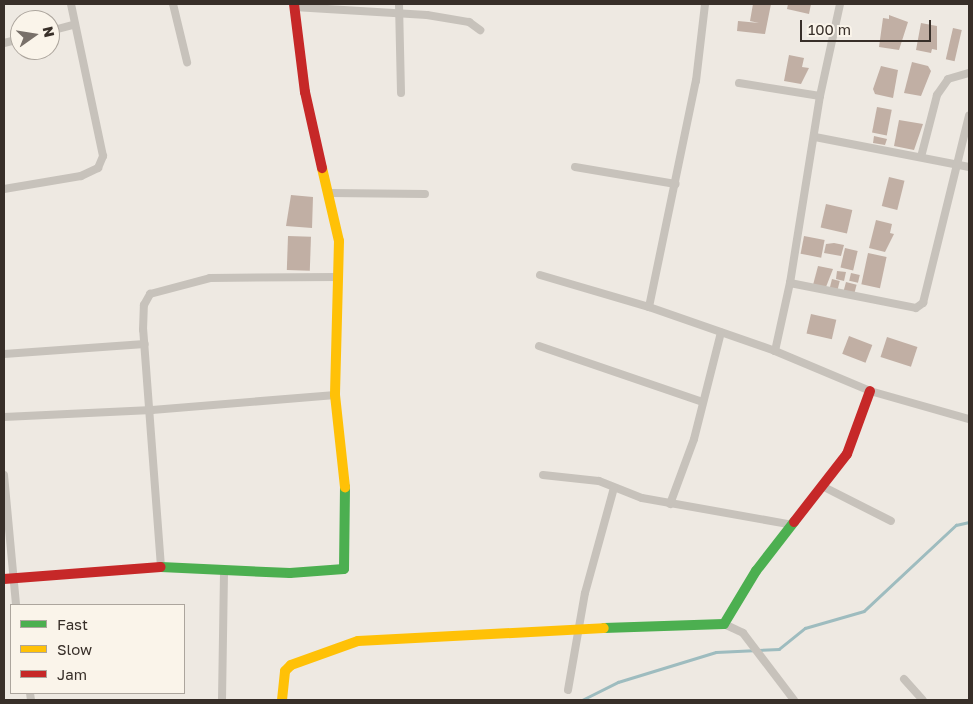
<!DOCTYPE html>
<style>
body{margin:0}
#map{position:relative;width:973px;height:704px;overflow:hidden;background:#eee9e2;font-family:"Golos Text",sans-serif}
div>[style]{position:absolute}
.stream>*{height:2.5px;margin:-1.25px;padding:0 1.25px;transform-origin:1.25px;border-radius:1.25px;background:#9ebcbf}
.building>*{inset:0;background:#c1afa4;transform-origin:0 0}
.street>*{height:8px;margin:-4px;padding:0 4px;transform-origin:4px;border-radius:4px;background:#c7c2bb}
.fast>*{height:10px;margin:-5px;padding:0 5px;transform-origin:5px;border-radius:5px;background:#4caf50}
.slow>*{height:10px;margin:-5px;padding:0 5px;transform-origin:5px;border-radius:5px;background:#ffc107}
.jam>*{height:10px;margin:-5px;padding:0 5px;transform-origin:5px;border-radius:5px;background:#c62828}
span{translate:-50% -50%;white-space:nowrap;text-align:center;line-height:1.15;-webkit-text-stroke:4px #faf4ea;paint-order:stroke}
.frame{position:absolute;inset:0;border:5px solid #382f29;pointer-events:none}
.legend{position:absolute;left:10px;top:604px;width:175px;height:90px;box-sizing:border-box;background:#faf4ea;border:1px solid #aca59d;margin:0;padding:6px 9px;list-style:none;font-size:15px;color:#382f29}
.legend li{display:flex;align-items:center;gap:10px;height:25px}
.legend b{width:25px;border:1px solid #aca59d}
.north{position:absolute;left:10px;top:10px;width:50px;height:50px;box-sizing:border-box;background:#faf4ea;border:1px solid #aca59d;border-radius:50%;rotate:77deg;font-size:14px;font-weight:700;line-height:20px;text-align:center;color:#382f29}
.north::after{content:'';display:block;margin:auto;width:18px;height:22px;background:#78706a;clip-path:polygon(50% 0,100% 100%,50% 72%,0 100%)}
.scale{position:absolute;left:800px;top:20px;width:131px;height:22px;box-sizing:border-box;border:2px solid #382f29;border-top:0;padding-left:6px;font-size:15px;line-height:18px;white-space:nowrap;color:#382f29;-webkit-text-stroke:4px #faf4ea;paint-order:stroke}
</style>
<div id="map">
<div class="stream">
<div style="left:582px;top:700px;width:40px;rotate:-26.6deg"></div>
<div style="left:618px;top:682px;width:102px;rotate:-17deg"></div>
<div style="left:716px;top:652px;width:63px;rotate:-2.7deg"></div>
<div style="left:779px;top:649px;width:33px;rotate:-39deg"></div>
<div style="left:805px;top:628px;width:61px;rotate:-16.1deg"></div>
<div style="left:864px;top:611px;width:126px;rotate:-43.1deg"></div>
<div style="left:956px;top:525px;width:13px;rotate:-13deg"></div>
</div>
<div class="building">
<div style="clip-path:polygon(753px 4px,771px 4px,765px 34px,737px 31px,738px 21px,759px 23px,750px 21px)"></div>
<div style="clip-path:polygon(788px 4px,811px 4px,809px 14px,787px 9px)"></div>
<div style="clip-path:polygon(889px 15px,908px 22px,899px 50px,879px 47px,883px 18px,889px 19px)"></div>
<div style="clip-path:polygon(921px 23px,937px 26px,937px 50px,932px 49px,931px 53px,916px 50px)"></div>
<div style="left:953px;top:28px;width:9px;height:32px;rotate:13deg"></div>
<div style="clip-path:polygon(789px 55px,804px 58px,802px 67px,809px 68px,801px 84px,784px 81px)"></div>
<div style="clip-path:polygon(912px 62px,928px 66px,931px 71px,921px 96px,904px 93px)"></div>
<div style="clip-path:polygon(881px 66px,898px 70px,893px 98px,875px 94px,873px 89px)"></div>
<div style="left:877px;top:107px;width:15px;height:26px;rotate:11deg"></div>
<div style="clip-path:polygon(899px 120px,923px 124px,914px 150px,894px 146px)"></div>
<div style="clip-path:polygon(874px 136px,887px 139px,885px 145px,873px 143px)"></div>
<div style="left:889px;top:177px;width:16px;height:30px;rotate:14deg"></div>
<div style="clip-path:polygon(291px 195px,313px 197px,312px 228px,286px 226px)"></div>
<div style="left:826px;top:204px;width:27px;height:24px;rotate:13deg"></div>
<div style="clip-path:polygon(876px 220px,892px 224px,890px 233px,894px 234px,885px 252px,869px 248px)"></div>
<div style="left:288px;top:236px;width:23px;height:34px;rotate:2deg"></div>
<div style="left:804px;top:236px;width:21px;height:18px;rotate:11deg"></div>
<div style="clip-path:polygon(834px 243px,844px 245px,841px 256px,824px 253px,826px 244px)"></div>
<div style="left:845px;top:248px;width:13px;height:20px;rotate:13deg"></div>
<div style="left:868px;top:253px;width:19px;height:32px;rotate:12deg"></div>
<div style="clip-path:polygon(818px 266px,833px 269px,826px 287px,813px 285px)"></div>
<div style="clip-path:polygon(837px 271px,846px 272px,844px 281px,836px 279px)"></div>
<div style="left:851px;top:273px;width:9px;height:8px;rotate:13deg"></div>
<div style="left:832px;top:279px;width:8px;height:12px;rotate:14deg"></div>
<div style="left:846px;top:282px;width:11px;height:11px;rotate:15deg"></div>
<div style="left:811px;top:314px;width:26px;height:20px;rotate:13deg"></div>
<div style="left:849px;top:336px;width:25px;height:19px;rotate:21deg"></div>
<div style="left:887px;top:337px;width:32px;height:21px;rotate:18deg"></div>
</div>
<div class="street">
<div style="left:173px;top:4px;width:60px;rotate:76.4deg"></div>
<div style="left:399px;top:4px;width:89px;rotate:88.7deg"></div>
<div style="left:294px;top:7px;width:133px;rotate:3.4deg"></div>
<div style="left:427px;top:15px;width:43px;rotate:9.5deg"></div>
<div style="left:469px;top:22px;width:14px;rotate:36deg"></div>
<div style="left:50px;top:31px;width:24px;rotate:-15deg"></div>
<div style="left:4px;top:43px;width:16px;rotate:-14deg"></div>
<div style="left:739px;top:83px;width:82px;rotate:9.1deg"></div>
<div style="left:815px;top:137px;width:157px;rotate:11deg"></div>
<div style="left:921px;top:157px;width:64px;rotate:-75.5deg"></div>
<div style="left:937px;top:95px;width:19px;rotate:-55deg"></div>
<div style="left:948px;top:79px;width:22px;rotate:-16deg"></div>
<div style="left:575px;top:167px;width:102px;rotate:9.6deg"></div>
<div style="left:4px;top:189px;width:78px;rotate:-9.6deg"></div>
<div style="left:81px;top:176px;width:19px;rotate:-25deg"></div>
<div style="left:98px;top:168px;width:13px;rotate:-67deg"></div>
<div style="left:103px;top:156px;width:155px;rotate:-101.9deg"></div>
<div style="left:330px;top:193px;width:95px;rotate:0.6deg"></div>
<div style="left:540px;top:275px;width:114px;rotate:16.4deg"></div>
<div style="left:649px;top:307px;width:133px;rotate:19.2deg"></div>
<div style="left:775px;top:351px;width:103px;rotate:22.8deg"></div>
<div style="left:870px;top:391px;width:103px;rotate:15.8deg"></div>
<div style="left:790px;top:283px;width:128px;rotate:11.2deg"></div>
<div style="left:916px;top:308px;width:9px;rotate:-36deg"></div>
<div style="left:923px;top:303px;width:193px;rotate:-76.2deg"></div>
<div style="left:649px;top:307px;width:231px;rotate:-78.3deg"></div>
<div style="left:696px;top:81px;width:78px;rotate:-83.3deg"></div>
<div style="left:539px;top:346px;width:173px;rotate:18.9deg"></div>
<div style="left:775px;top:351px;width:70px;rotate:-77.6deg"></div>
<div style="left:790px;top:283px;width:189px;rotate:-80.9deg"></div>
<div style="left:820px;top:96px;width:94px;rotate:-77.7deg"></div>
<div style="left:4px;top:354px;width:141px;rotate:-4.1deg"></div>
<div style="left:4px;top:417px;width:148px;rotate:-2.7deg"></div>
<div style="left:152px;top:410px;width:184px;rotate:-4.7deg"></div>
<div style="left:4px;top:475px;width:131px;rotate:84.7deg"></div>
<div style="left:543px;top:475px;width:56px;rotate:6.1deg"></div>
<div style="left:599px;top:481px;width:46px;rotate:21.6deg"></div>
<div style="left:642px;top:498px;width:153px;rotate:10.1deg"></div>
<div style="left:824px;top:487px;width:75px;rotate:26.9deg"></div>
<div style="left:670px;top:504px;width:69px;rotate:-69.7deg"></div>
<div style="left:694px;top:439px;width:110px;rotate:-75.8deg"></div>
<div style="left:161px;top:567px;width:238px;rotate:-94.3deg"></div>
<div style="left:143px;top:330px;width:25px;rotate:-88deg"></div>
<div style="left:144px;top:305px;width:13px;rotate:-61deg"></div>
<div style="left:150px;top:294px;width:62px;rotate:-14.9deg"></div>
<div style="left:210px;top:278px;width:127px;rotate:-0.5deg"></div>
<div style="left:724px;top:624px;width:21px;rotate:25deg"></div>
<div style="left:743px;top:633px;width:84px;rotate:52.7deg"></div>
<div style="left:904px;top:679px;width:28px;rotate:48deg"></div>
<div style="left:568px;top:690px;width:98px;rotate:-80.1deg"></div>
<div style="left:585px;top:593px;width:109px;rotate:-74.6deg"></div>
<div style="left:30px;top:693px;width:7px;rotate:82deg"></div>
<div style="left:222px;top:700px;width:128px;rotate:-89.1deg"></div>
</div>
<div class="fast">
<div style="left:161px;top:567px;width:129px;rotate:2.7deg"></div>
<div style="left:290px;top:573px;width:54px;rotate:-4.2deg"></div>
<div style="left:344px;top:569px;width:82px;rotate:-89.3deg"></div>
<div style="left:604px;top:628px;width:120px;rotate:-1.9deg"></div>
<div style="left:724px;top:624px;width:62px;rotate:-58.9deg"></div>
<div style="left:756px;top:571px;width:62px;rotate:-52.2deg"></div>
</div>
<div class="slow">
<div style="left:322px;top:168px;width:75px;rotate:76.9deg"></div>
<div style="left:339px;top:241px;width:154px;rotate:91.5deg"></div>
<div style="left:335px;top:395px;width:93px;rotate:83.8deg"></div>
<div style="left:282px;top:700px;width:29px;rotate:-84deg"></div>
<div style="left:285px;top:671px;width:8px;rotate:-45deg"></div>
<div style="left:291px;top:665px;width:71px;rotate:-19.7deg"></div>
<div style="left:358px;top:641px;width:246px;rotate:-3deg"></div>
</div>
<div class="jam">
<div style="left:294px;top:4px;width:89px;rotate:82.9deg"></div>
<div style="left:305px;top:92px;width:78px;rotate:77.4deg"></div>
<div style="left:794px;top:522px;width:86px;rotate:-52.1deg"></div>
<div style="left:847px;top:454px;width:67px;rotate:-69.9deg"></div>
<div style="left:4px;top:579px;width:157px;rotate:-4.4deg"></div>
</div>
<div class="frame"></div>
<ul class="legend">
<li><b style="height:6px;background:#4caf50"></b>Fast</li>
<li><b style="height:6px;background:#ffc107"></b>Slow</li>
<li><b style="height:6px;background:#c62828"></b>Jam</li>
</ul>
<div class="north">N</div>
<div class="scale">100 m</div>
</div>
